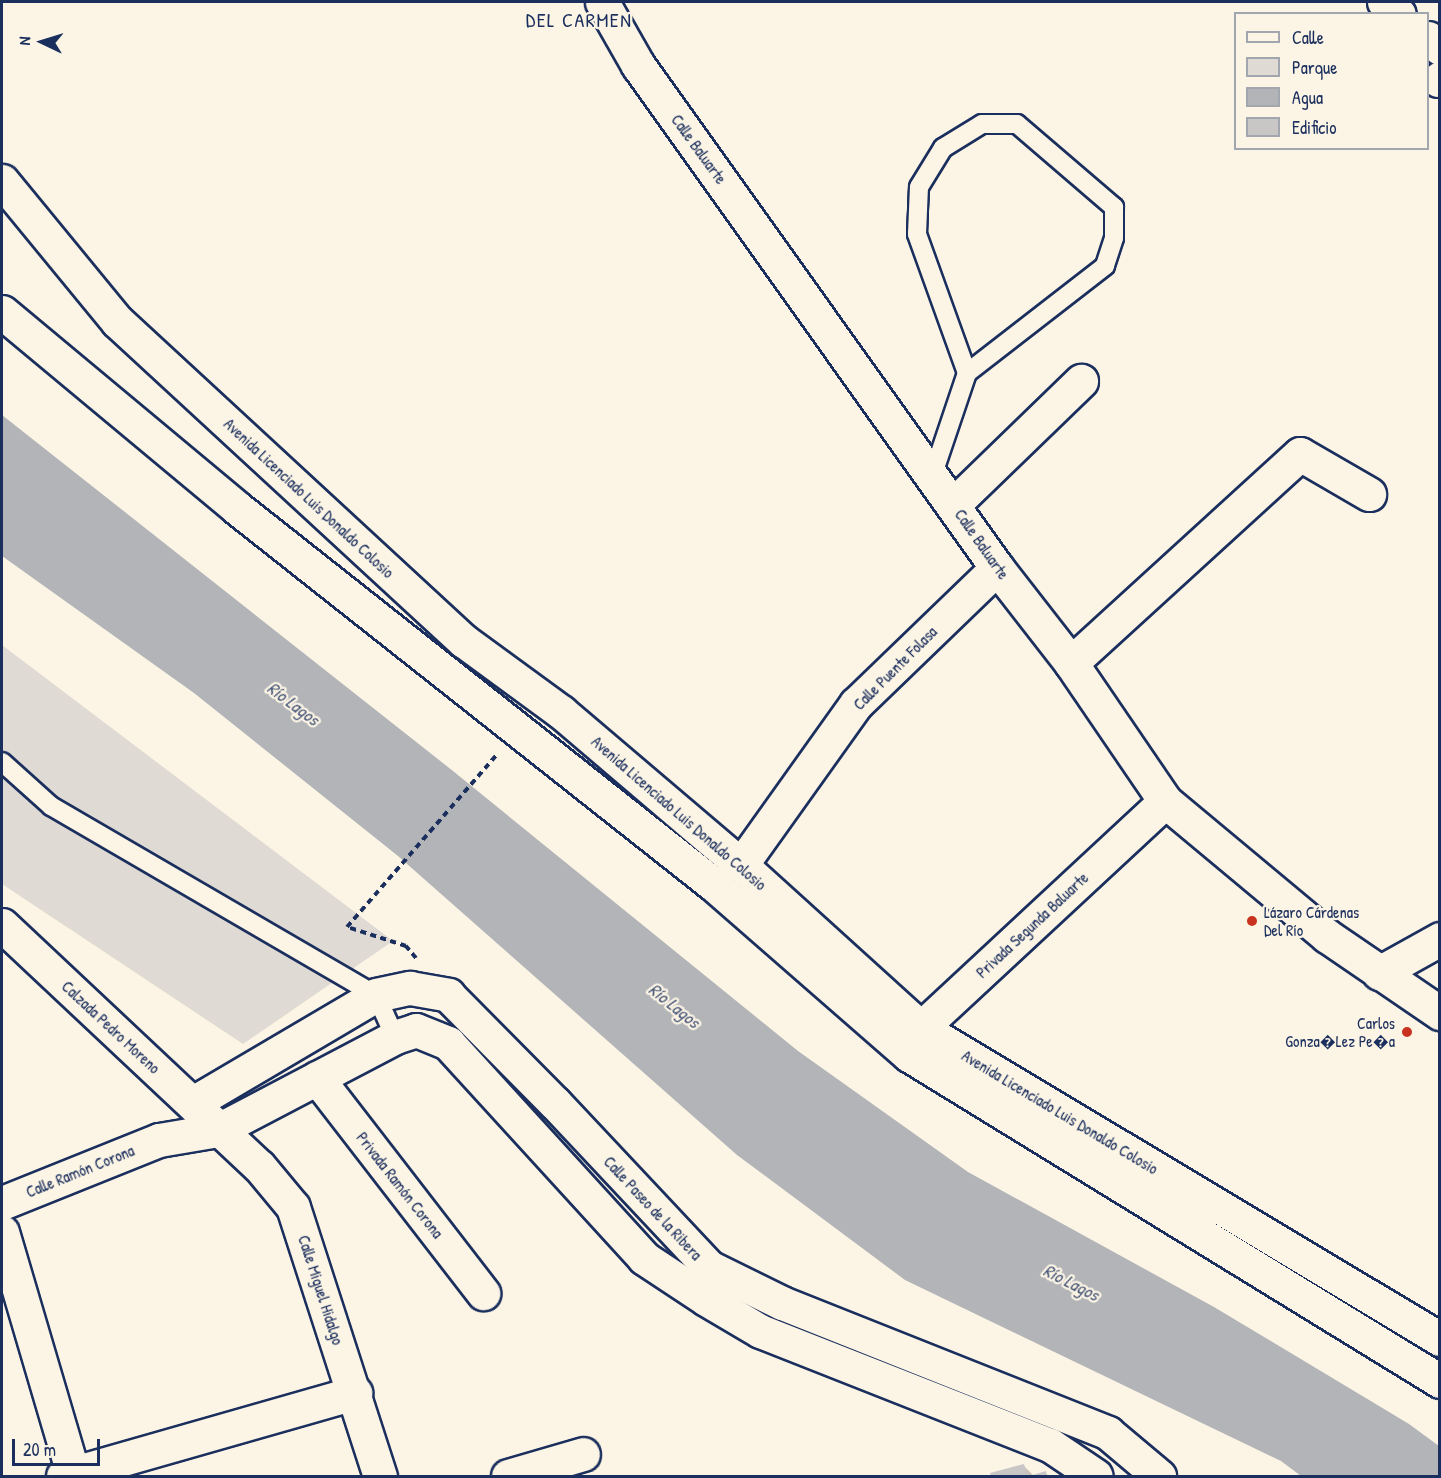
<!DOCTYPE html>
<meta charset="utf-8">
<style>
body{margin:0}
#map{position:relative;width:1441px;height:1478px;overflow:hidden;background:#fcf5e5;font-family:"Patrick Hand",sans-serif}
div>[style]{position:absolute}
.green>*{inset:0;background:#dfdbd4}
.water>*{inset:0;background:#b2b4b8}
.shadow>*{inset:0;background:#0003}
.building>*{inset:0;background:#c8c7c6}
.path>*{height:4px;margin-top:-2px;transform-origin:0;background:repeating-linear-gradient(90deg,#1b2f5e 0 6px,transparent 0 10.5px)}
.roads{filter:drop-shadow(2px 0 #1b2f5e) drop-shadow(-2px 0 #1b2f5e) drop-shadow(0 2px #1b2f5e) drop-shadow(0 -2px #1b2f5e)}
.service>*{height:18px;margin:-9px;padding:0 9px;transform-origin:9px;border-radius:9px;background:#fcf5e5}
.minor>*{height:33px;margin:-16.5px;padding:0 16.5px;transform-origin:16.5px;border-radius:16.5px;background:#fcf5e5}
.tertiary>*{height:33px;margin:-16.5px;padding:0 16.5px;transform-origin:16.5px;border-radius:16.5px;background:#fcf5e5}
.dots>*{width:16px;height:16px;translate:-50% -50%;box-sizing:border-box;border:3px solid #fcf5e5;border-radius:50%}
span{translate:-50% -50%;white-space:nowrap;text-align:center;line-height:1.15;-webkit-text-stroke:4.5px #fcf5e5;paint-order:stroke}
.street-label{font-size:16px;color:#1b2f5e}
.poi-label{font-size:16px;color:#1b2f5e}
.left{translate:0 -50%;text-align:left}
.right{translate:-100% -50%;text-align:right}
.water-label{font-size:18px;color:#485779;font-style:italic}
.quarter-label{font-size:20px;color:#1b2f5e;letter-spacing:1.5px}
.frame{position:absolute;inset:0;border:3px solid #1b2f5e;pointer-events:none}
.legend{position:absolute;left:1234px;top:12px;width:195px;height:138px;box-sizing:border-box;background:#fcf5e5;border:2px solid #a2a6af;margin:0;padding:8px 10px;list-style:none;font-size:18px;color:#1b2f5e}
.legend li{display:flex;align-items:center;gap:12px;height:30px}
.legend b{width:30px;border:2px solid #a2a6af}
.north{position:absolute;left:12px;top:12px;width:60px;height:60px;-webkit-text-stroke:4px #fcf5e5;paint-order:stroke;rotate:274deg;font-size:16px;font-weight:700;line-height:24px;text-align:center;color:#1b2f5e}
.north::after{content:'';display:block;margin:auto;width:21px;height:27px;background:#1b2f5e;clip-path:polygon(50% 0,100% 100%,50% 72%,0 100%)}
.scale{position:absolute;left:12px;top:1439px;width:88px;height:27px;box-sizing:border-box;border:3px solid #1b2f5e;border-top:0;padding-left:8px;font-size:18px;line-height:21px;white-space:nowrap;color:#1b2f5e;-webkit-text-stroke:4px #fcf5e5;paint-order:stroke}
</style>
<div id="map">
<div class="green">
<div style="clip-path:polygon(2px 645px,393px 941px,243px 1044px,2px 884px)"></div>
</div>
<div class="water">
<div style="clip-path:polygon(2px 415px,453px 771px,798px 1051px,968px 1172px,1214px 1307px,1409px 1424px,1439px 1446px,1439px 1476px,1301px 1476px,1281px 1461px,905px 1280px,737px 1155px,398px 856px,194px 693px,2px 556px)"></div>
</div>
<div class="shadow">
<div style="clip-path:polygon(1023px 1465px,1034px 1476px,1045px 1473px,1049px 1476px,993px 1476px)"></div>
</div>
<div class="building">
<div style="clip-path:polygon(1024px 1464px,1027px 1476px,991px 1476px,990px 1473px)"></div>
<div style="clip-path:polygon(1046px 1471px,1047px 1476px,1029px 1476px)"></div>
</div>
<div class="path">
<div style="left:416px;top:958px;width:16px;rotate:-130deg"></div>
<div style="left:406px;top:946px;width:62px;rotate:-162.1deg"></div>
<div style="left:347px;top:927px;width:230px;rotate:-49deg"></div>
</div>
<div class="roads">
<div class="service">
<div style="left:933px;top:474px;width:107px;rotate:-71.4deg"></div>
<div style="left:967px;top:373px;width:148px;rotate:-109.8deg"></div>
<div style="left:917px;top:234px;width:47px;rotate:-87.6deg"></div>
<div style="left:919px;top:187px;width:46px;rotate:-58.4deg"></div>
<div style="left:943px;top:148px;width:46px;rotate:-31.6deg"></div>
<div style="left:982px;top:124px;width:35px"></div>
<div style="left:1017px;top:124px;width:128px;rotate:40.6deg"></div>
<div style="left:1114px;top:207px;width:31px;rotate:90deg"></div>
<div style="left:1114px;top:238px;width:29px;rotate:108deg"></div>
<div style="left:1105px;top:266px;width:175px;rotate:142.2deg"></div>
<div style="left:2px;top:762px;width:66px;rotate:41.9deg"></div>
<div style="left:51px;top:806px;width:376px;rotate:30.2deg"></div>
<div style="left:376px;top:995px;width:46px;rotate:65.7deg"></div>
</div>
<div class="minor">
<div style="left:1384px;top:2px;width:19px;rotate:39deg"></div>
<div style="left:1428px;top:38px;width:16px;rotate:40deg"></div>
<div style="left:1438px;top:80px;width:3px;rotate:-45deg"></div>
<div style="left:2px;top:181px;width:181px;rotate:50.6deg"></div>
<div style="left:117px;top:321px;width:472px;rotate:42.7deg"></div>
<div style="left:464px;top:641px;width:120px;rotate:36.2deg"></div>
<div style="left:561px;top:712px;width:236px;rotate:40.4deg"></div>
<div style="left:741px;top:865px;width:243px;rotate:42.2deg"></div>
<div style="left:921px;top:1028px;width:605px;rotate:30.93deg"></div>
<div style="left:2px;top:312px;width:306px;rotate:39.8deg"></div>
<div style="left:237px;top:508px;width:607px;rotate:38.31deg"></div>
<div style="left:713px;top:884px;width:260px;rotate:41.1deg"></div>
<div style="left:909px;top:1055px;width:623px;rotate:31.55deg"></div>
<div style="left:954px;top:504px;width:177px;rotate:-44.1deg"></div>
<div style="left:1071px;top:663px;width:310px;rotate:-42.4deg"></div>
<div style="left:1300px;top:454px;width:80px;rotate:30.1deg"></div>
<div style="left:741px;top:865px;width:198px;rotate:-54.5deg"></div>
<div style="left:856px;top:704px;width:196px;rotate:-44deg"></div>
<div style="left:1379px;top:973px;width:70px;rotate:-29.1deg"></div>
<div style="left:912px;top:1048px;width:22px;rotate:-66deg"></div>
<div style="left:921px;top:1028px;width:333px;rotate:-42.9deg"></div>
<div style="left:317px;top:1078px;width:272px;rotate:52.3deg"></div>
<div style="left:2px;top:1203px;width:169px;rotate:-21.9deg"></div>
<div style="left:159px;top:1140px;width:60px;rotate:-9.6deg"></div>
<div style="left:2px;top:1232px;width:254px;rotate:73.6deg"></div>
<div style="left:63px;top:1476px;width:304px;rotate:-15.9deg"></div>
<div style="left:508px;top:1476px;width:78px;rotate:-16.3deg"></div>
</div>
<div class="tertiary">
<div style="left:602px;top:2px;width:73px;rotate:60.3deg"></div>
<div style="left:638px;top:65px;width:618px;rotate:54.48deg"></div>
<div style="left:997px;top:568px;width:120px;rotate:52.1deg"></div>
<div style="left:1071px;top:663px;width:167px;rotate:55.7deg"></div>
<div style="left:1165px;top:801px;width:211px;rotate:39.8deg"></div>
<div style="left:1327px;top:936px;width:137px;rotate:34.3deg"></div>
<div style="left:2px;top:925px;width:352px;rotate:43.2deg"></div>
<div style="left:259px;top:1166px;width:53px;rotate:50.3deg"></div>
<div style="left:293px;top:1207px;width:283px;rotate:72.1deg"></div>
<div style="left:193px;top:1103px;width:212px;rotate:-30.5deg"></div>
<div style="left:376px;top:995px;width:35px;rotate:-12deg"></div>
<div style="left:410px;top:988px;width:39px;rotate:10deg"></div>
<div style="left:448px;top:995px;width:152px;rotate:45.3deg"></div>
<div style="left:555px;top:1103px;width:225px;rotate:46.8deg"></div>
<div style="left:709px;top:1267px;width:81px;rotate:26.3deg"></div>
<div style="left:782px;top:1303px;width:351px;rotate:21.7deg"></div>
<div style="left:1108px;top:1433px;width:67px;rotate:40.1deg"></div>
<div style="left:218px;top:1130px;width:200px;rotate:-27.7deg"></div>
<div style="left:395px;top:1037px;width:22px;rotate:-18deg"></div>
<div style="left:416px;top:1030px;width:35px;rotate:22deg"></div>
<div style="left:448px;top:1043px;width:291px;rotate:47.6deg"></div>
<div style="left:644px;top:1258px;width:74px;rotate:33.5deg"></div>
<div style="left:706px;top:1299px;width:63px;rotate:30.7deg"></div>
<div style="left:760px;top:1331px;width:312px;rotate:21.5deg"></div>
<div style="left:1050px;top:1445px;width:55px;rotate:34deg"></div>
</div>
</div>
<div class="dots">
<div style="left:1252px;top:921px;background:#c8321e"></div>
<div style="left:1407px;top:1032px;background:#c8321e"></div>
</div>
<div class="street-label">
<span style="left:699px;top:149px;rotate:54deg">Calle Baluarte</span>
<span style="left:309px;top:498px;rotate:43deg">Avenida Licenciado Luis Donaldo Colosio</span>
<span style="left:982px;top:544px;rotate:55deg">Calle Baluarte</span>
<span style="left:895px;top:668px;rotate:-45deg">Calle Puente Folasa</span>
<span style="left:679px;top:813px;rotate:41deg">Avenida Licenciado Luis Donaldo Colosio</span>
<span style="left:1032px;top:925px;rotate:-43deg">Privada Segunda Baluarte</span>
<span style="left:111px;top:1027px;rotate:43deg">Calzada Pedro Moreno</span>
<span style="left:1060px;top:1112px;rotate:31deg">Avenida Licenciado Luis Donaldo Colosio</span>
<span style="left:80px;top:1171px;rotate:-22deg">Calle Ramón Corona</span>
<span style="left:400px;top:1185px;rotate:52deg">Privada Ramón Corona</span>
<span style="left:653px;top:1208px;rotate:47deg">Calle Paseo de la Ribera</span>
<span style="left:321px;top:1290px;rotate:72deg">Calle Miguel Hidalgo</span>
</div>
<div class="poi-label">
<span class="left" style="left:1264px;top:921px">Lázaro Cárdenas<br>Del Río</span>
<span class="right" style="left:1395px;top:1032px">Carlos<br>Gonza�Lez Pe�a</span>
</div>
<div class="water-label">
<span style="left:293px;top:704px;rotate:37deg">Río Lagos</span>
<span style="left:674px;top:1006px;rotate:39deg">Río Lagos</span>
<span style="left:1071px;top:1283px;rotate:27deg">Río Lagos</span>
</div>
<div class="quarter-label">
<span style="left:579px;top:19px">DEL CARMEN</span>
</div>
<div class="frame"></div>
<ul class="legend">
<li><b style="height:8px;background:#fcf5e5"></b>Calle</li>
<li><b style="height:16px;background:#dfdbd4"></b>Parque</li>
<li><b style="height:16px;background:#b2b4b8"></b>Agua</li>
<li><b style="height:16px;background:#c8c7c6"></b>Edificio</li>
</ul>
<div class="north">N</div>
<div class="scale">20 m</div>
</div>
